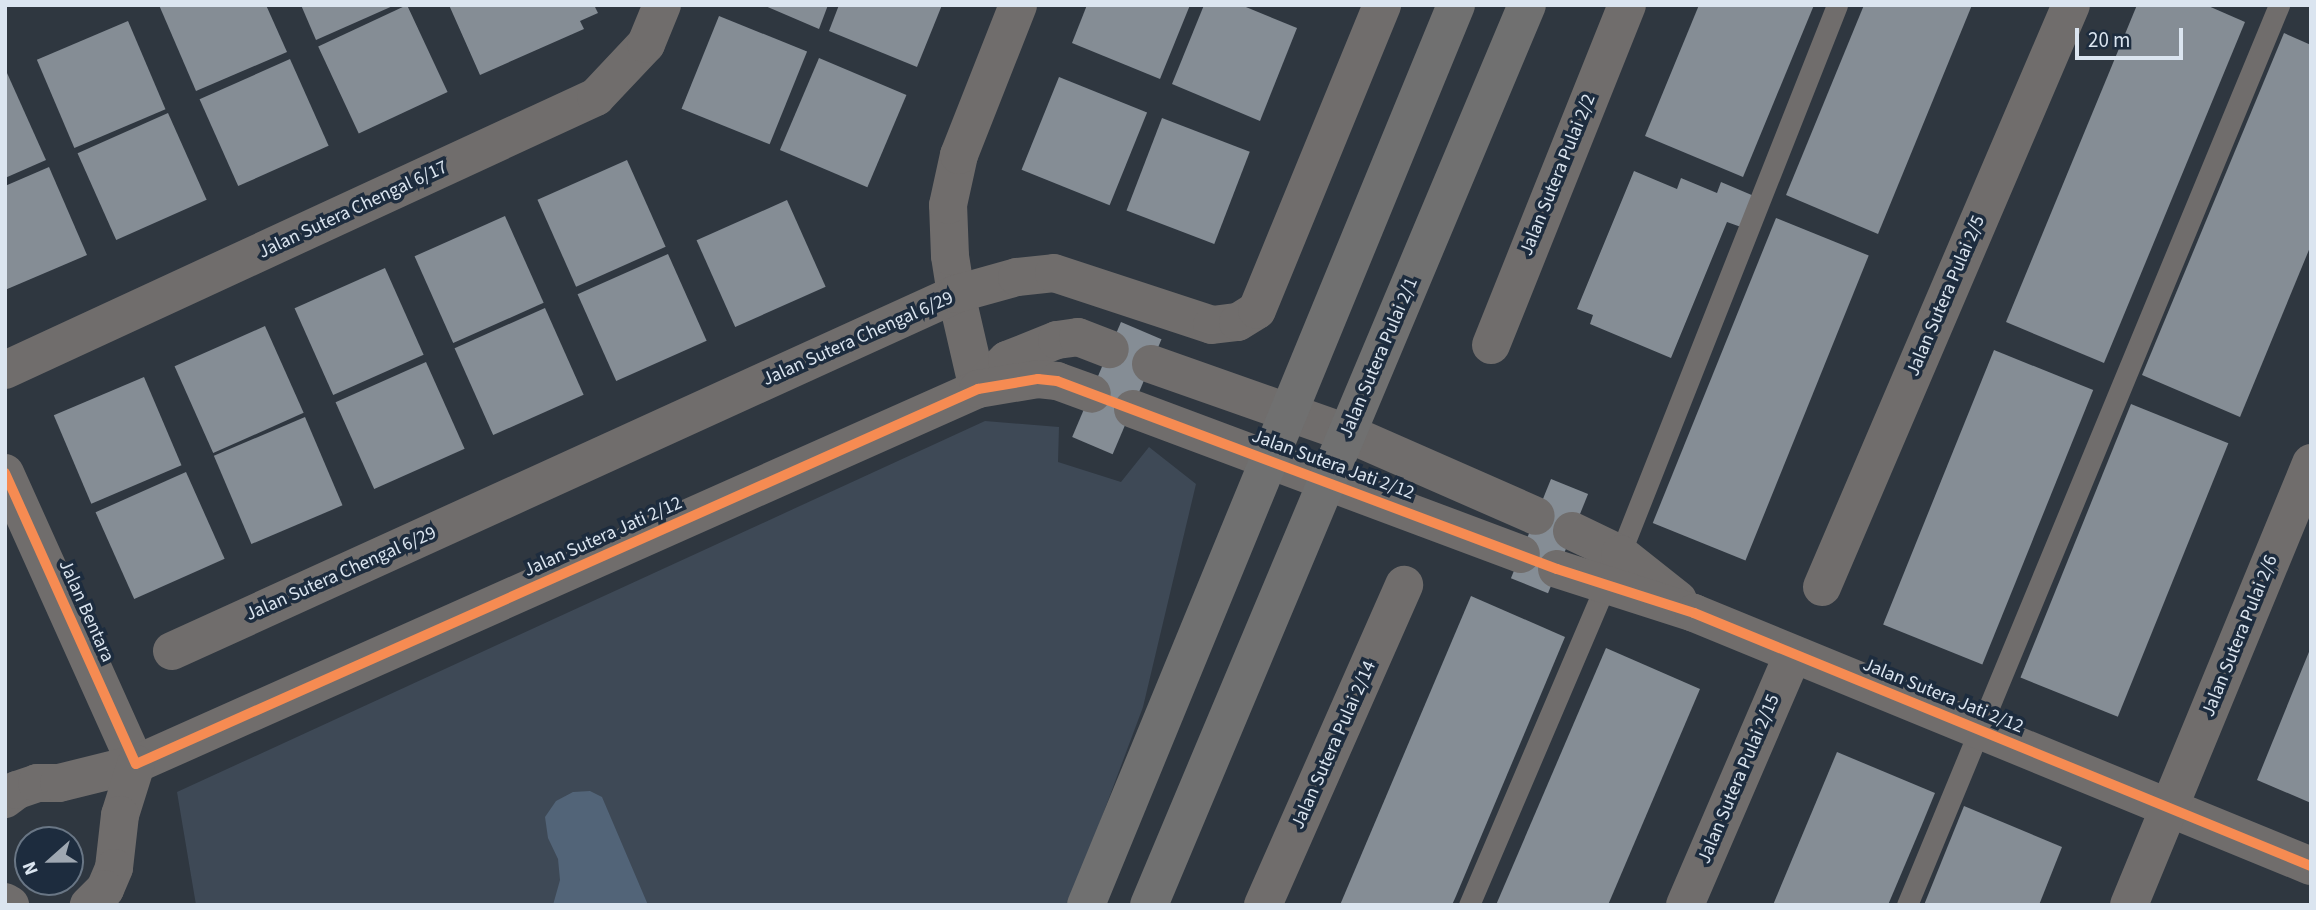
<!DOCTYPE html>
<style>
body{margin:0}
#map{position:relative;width:2316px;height:910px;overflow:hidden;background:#2f3740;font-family:"Source Sans 3",sans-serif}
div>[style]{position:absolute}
.green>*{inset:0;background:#3e4956}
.water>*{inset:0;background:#526478}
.building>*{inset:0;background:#858d95;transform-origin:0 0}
.service>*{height:21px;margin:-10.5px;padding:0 10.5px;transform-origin:10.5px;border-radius:10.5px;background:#706d6c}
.minor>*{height:38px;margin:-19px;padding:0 19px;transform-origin:19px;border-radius:19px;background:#706d6c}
.secondary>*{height:38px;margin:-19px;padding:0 19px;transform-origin:19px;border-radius:19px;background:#707070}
.cycleway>*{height:10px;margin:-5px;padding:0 5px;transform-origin:5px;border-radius:5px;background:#f68b52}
span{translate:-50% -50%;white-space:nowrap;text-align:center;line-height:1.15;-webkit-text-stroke:7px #1d2c3e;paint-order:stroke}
.street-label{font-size:19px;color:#dbe5f0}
.frame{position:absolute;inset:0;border:7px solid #dbe5f0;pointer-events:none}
.north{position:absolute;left:14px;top:826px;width:70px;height:70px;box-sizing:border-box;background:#1d2c3e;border:2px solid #697685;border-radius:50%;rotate:249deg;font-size:19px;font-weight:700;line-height:28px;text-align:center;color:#dbe5f0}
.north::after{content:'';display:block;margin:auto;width:24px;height:32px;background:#9fa8b2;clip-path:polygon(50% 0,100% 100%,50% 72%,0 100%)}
.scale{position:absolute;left:2075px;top:28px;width:108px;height:32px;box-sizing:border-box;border:4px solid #dbe5f0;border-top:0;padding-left:9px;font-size:21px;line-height:24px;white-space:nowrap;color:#dbe5f0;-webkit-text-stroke:5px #1d2c3e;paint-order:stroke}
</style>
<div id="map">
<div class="green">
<div style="clip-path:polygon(985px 421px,1059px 427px,1058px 462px,1121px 482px,1149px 447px,1196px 484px,1143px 707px,1069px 905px,196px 905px,177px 792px)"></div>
</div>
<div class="water">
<div style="clip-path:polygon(590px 791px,602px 797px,648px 905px,553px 905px,560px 880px,558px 859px,548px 838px,545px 817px,556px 801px,573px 792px)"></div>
</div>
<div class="building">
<div style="clip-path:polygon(159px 5px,266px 5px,287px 52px,196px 91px)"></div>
<div style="clip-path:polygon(301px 5px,395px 5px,316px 40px)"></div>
<div style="left:407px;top:5px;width:96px;height:98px;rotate:65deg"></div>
<div style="clip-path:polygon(449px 5px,594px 5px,598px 13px,580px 21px,584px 29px,480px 75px)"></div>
<div style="clip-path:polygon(763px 5px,828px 5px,819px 29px)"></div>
<div style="clip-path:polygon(839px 5px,942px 5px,917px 67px,829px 31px)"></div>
<div style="clip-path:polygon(1087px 5px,1190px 5px,1160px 79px,1072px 43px)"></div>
<div style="clip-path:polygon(1204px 5px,1241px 5px,1297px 28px,1260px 121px,1172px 84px)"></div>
<div style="clip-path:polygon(1699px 5px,1814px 5px,1743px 177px,1645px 136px)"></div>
<div style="clip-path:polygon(1864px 5px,1972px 5px,1878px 234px,1786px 195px)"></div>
<div style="clip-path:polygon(2137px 5px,2206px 5px,2245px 22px,2104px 363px,2006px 322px)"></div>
<div style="left:719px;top:16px;width:95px;height:100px;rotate:22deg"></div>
<div style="left:128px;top:21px;width:96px;height:99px;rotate:67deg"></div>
<div style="clip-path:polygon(2284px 33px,2311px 45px,2311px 245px,2240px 417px,2142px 375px)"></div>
<div style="left:819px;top:58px;width:95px;height:100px;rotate:23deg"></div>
<div style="left:290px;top:59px;width:95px;height:99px;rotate:66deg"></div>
<div style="clip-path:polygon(7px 73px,46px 160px,5px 178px,5px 74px)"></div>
<div style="left:1059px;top:77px;width:95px;height:100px;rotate:22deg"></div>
<div style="left:168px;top:113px;width:95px;height:99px;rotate:66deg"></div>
<div style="left:1162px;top:118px;width:94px;height:99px;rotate:21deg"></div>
<div style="left:627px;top:160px;width:95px;height:98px;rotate:66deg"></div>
<div style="clip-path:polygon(49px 167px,87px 255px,5px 290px,5px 186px)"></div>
<div style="clip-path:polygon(1634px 171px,1677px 189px,1681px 178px,1717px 193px,1721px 182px,1754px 196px,1741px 227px,1727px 222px,1671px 358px,1590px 324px,1593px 315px,1577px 309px)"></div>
<div style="left:787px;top:200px;width:95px;height:99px;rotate:66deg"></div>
<div style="left:505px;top:216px;width:95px;height:99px;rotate:66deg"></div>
<div style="left:1776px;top:218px;width:100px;height:329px;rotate:22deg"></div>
<div style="left:668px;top:254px;width:95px;height:99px;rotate:66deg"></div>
<div style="left:385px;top:268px;width:95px;height:99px;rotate:66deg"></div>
<div style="left:545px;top:308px;width:95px;height:99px;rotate:66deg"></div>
<div style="left:1121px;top:322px;width:44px;height:125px;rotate:23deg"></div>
<div style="left:265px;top:326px;width:95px;height:99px;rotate:66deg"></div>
<div style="left:1994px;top:350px;width:107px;height:296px;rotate:22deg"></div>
<div style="left:426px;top:362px;width:95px;height:99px;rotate:66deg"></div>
<div style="left:144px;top:377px;width:96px;height:98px;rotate:67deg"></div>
<div style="left:2131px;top:404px;width:105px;height:295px;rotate:22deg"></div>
<div style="left:305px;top:417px;width:96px;height:99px;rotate:67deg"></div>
<div style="left:186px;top:472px;width:95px;height:99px;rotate:66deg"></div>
<div style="left:1551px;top:479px;width:40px;height:107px;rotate:22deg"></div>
<div style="clip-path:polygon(1471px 596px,1565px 637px,1456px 896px,1452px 905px,1340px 905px)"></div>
<div style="clip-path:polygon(2311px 647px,2311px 803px,2257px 780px)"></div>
<div style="clip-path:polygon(1606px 648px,1700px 689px,1608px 905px,1496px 905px)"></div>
<div style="clip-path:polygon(1837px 752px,1935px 793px,1921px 827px,1888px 905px,1773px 905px)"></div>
<div style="clip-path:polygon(1964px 806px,2062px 847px,2039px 905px,1924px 905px)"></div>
</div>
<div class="service">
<div style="left:1620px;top:554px;width:590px;rotate:-68.43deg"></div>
<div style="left:1469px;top:905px;width:347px;rotate:-66.9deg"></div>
<div style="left:1907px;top:905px;width:974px;rotate:-67.54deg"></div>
</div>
<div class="minor">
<div style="left:1491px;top:345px;width:366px;rotate:-68.2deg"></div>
<div style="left:1151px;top:364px;width:208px;rotate:19.4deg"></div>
<div style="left:1347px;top:433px;width:206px;rotate:23.7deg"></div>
<div style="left:5px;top:370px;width:651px;rotate:-24.79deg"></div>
<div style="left:596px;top:97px;width:73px;rotate:-46.7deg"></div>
<div style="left:646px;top:44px;width:42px;rotate:-67.7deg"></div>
<div style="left:978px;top:389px;width:98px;rotate:-103deg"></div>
<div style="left:956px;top:294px;width:38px;rotate:-99deg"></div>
<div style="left:950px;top:256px;width:51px;rotate:-92.2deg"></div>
<div style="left:948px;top:205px;width:51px;rotate:-77.6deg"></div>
<div style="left:959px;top:155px;width:161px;rotate:-68.5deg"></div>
<div style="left:978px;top:389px;width:41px;rotate:-45deg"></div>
<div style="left:1007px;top:360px;width:54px;rotate:-21.8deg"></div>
<div style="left:1057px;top:340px;width:21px;rotate:-8deg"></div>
<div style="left:1078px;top:337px;width:34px;rotate:21deg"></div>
<div style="left:1133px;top:409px;width:414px;rotate:20.5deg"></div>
<div style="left:5px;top:473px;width:319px;rotate:65.8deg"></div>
<div style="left:136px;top:764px;width:922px;rotate:-24.01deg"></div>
<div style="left:978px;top:389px;width:61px;rotate:-9.5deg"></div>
<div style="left:1038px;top:379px;width:19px;rotate:6deg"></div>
<div style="left:1057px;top:381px;width:37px;rotate:20deg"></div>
<div style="left:1572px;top:531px;width:53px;rotate:25.6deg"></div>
<div style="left:1620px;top:554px;width:74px;rotate:38.4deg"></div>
<div style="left:1557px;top:569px;width:144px;rotate:17.8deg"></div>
<div style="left:1694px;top:613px;width:667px;rotate:22.3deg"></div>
<div style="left:1822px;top:587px;width:633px;rotate:-66.84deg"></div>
<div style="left:172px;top:651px;width:861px;rotate:-24.48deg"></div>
<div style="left:956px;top:294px;width:63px;rotate:-15.6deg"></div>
<div style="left:1017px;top:277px;width:37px;rotate:-6deg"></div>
<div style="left:1054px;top:273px;width:166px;rotate:18.2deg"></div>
<div style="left:1212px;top:325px;width:26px;rotate:-7deg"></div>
<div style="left:1238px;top:322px;width:22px;rotate:-32deg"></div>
<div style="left:1257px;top:310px;width:330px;rotate:-67.7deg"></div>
<div style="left:5px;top:799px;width:15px;rotate:-37deg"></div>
<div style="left:17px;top:790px;width:21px;rotate:-19deg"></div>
<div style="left:37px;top:783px;width:22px"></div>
<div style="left:59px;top:783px;width:79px;rotate:-13.9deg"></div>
<div style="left:136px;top:764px;width:53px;rotate:107.4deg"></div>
<div style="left:120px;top:815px;width:53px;rotate:96.5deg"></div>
<div style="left:114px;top:868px;width:23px;rotate:113deg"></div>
<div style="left:105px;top:889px;width:23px;rotate:135deg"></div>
<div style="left:5px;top:902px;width:6px;rotate:31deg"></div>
<div style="left:1263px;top:905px;width:350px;rotate:-66.2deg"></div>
<div style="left:1685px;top:905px;width:273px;rotate:-66.7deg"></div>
<div style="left:2129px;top:905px;width:478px;rotate:-67.6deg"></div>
</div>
<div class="secondary">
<div style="left:1086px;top:905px;width:973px;rotate:-67.65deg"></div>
<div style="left:1149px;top:905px;width:976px;rotate:-67.22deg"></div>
</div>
<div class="cycleway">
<div style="left:5px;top:473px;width:319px;rotate:65.8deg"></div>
<div style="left:136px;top:764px;width:922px;rotate:-24.01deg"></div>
<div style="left:978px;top:389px;width:61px;rotate:-9.5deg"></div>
<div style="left:1038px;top:379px;width:19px;rotate:6deg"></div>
<div style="left:1057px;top:381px;width:534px;rotate:20.61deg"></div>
<div style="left:1557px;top:569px;width:144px;rotate:17.8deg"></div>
<div style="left:1694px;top:613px;width:667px;rotate:22.3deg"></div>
</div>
<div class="street-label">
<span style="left:1558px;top:175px;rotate:-68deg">Jalan Sutera Pulai 2/2</span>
<span style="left:353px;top:210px;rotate:-25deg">Jalan Sutera Chengal 6/17</span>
<span style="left:1946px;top:296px;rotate:-67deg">Jalan Sutera Pulai 2/5</span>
<span style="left:858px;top:339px;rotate:-24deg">Jalan Sutera Chengal 6/29</span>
<span style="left:1379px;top:358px;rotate:-67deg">Jalan Sutera Pulai 2/1</span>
<span style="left:1333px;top:465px;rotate:20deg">Jalan Sutera Jati 2/12</span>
<span style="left:603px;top:537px;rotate:-24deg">Jalan Sutera Jati 2/12</span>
<span style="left:341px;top:574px;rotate:-24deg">Jalan Sutera Chengal 6/29</span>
<span style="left:86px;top:611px;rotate:66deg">Jalan Bentara</span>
<span style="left:2240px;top:636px;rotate:-68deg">Jalan Sutera Pulai 2/6</span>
<span style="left:1943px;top:696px;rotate:22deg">Jalan Sutera Jati 2/12</span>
<span style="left:1334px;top:745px;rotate:-66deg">Jalan Sutera Pulai 2/14</span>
<span style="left:1739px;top:779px;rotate:-67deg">Jalan Sutera Pulai 2/15</span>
</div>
<div class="frame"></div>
<div class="north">N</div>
<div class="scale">20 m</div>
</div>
